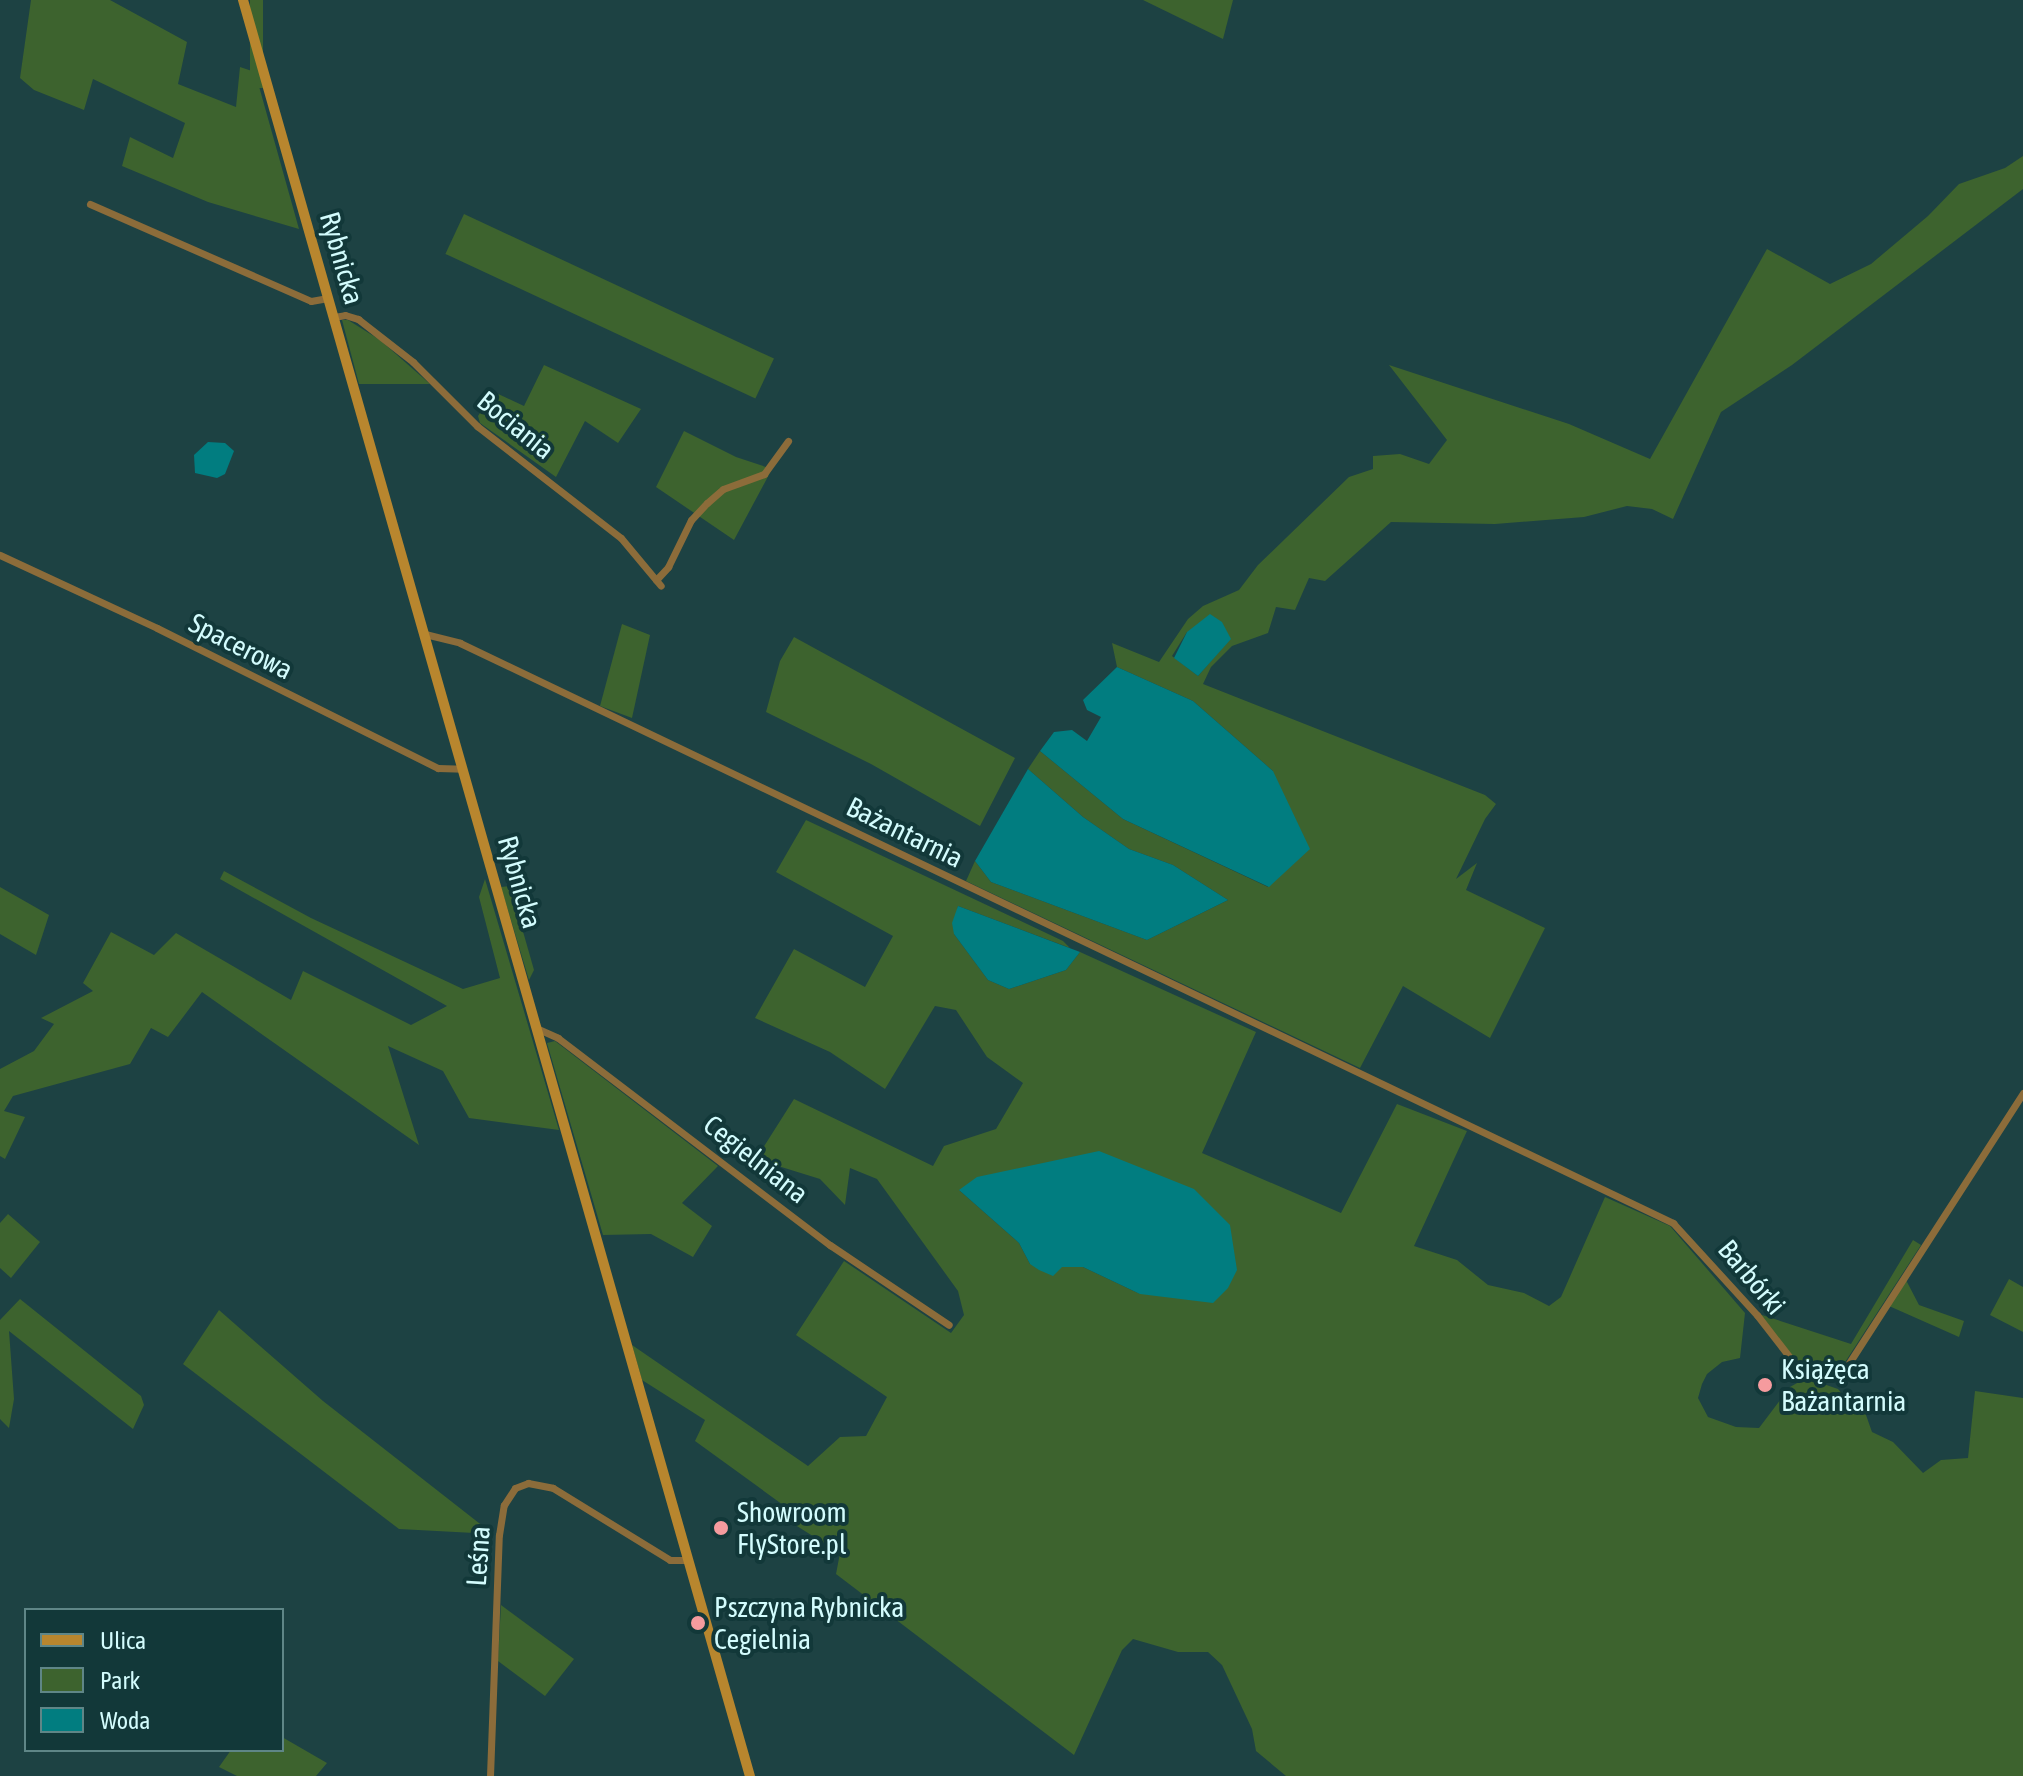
<!DOCTYPE html>
<meta charset="utf-8">
<style>
body{margin:0}
#map{position:relative;width:2023px;height:1776px;overflow:hidden;background:#1d4243;font-family:"Asap Condensed",sans-serif}
div>[style]{position:absolute}
.green>*{inset:0;background:#3d632e;transform-origin:0 0}
.water>*{inset:0;background:#017d80}
.minor>*{height:7px;margin:-3.5px;padding:0 3.5px;transform-origin:3.5px;border-radius:3.5px;background:#8c6c3a}
.secondary>*{height:10px;margin:-5px;padding:0 5px;transform-origin:5px;border-radius:5px;background:#b8862e}
.dots>*{width:22px;height:22px;translate:-50% -50%;box-sizing:border-box;border:4px solid #123839;border-radius:50%}
span{translate:-50% -50%;white-space:nowrap;text-align:center;line-height:1.15;-webkit-text-stroke:8px #123839;paint-order:stroke}
.street-label{font-size:28px;color:#d3fcfd}
.poi-label{font-size:28px;color:#d3fcfd}
.left{translate:0 -50%;text-align:left}
.legend{position:absolute;left:24px;top:1608px;width:260px;height:144px;box-sizing:border-box;background:#123839;border:2px solid #5f8687;margin:0;padding:10px 14px;list-style:none;font-size:24px;color:#d3fcfd}
.legend li{display:flex;align-items:center;gap:16px;height:40px}
.legend b{width:40px;border:2px solid #5f8687}
</style>
<div id="map">
<div class="green">
<div style="clip-path:polygon(31px 0,110px 0,187px 42px,178px 84px,236px 107px,240px 67px,255px 72px,299px 229px,208px 202px,122px 166px,130px 137px,173px 158px,185px 123px,93px 79px,84px 110px,34px 90px,20px 78px)"></div>
<div style="left:250px;top:0;width:13px;height:88px"></div>
<div style="clip-path:polygon(1143px 0,1233px 0,1223px 39px)"></div>
<div style="clip-path:polygon(evenodd,2023px 156px,2023px 189px,1792px 365px,1721px 412px,1673px 519px,1652px 509px,1627px 506px,1584px 517px,1495px 524px,1391px 522px,1325px 581px,1309px 578px,1295px 610px,1276px 607px,1268px 633px,1232px 646px,1211px 667px,1203px 684px,1485px 795px,1496px 804px,1485px 819px,1456px 879px,1477px 863px,1466px 890px,1545px 928px,1490px 1038px,1403px 986px,1360px 1068px,966px 881px,975px 861px,991px 882px,1147px 940px,1228px 900px,1173px 865px,1129px 849px,1083px 817px,1028px 769px,1040px 751px,1123px 819px,1268px 887px,1273px 771px,1193px 701px,1117px 667px,1112px 643px,1159px 662px,1188px 619px,1203px 606px,1239px 590px,1258px 565px,1349px 477px,1373px 469px,1373px 456px,1400px 454px,1429px 464px,1447px 440px,1389px 365px,1569px 424px,1650px 459px,1767px 249px,1830px 284px,1871px 264px,1928px 216px,1959px 184px,2005px 168px,2023px 156px,1187px 632px,1230px 639px,1198px 676px,1172px 656px,1187px 632px)"></div>
<div style="left:464px;top:214px;width:342px;height:44px;rotate:25deg"></div>
<div style="clip-path:polygon(342px 320px,348px 320px,380px 340px,430px 384px,359px 384px)"></div>
<div style="clip-path:polygon(544px 365px,641px 409px,618px 443px,585px 421px,556px 477px,480px 423px,478px 416px,494px 392px,524px 406px)"></div>
<div style="clip-path:polygon(684px 431px,736px 457px,772px 469px,734px 540px,656px 487px)"></div>
<div style="clip-path:polygon(622px 624px,650px 635px,632px 718px,600px 706px)"></div>
<div style="clip-path:polygon(794px 637px,1015px 758px,980px 826px,871px 764px,766px 712px,780px 661px)"></div>
<div style="clip-path:polygon(evenodd,806px 820px,1063px 941px,1070px 948px,958px 906px,954px 934px,988px 980px,1009px 989px,1066px 970px,1080px 952px,1256px 1032px,1202px 1153px,1341px 1213px,1397px 1104px,1467px 1131px,1414px 1246px,1457px 1260px,1488px 1285px,1524px 1293px,1549px 1306px,1561px 1297px,1605px 1197px,1670px 1226px,1745px 1313px,1740px 1358px,1722px 1362px,1707px 1374px,1702px 1384px,1698px 1398px,1708px 1417px,1736px 1427px,1759px 1428px,1790px 1387px,1806px 1378px,1838px 1389px,1847px 1400px,1860px 1398px,1872px 1432px,1893px 1442px,1923px 1473px,1941px 1460px,1968px 1458px,1975px 1391px,2023px 1398px,2023px 1776px,1286px 1776px,1256px 1751px,1252px 1729px,1222px 1665px,1208px 1652px,1178px 1652px,1133px 1639px,1122px 1650px,1074px 1755px,836px 1574px,840px 1553px,784px 1518px,790px 1510px,695px 1441px,705px 1420px,642px 1380px,632px 1345px,808px 1466px,840px 1437px,866px 1436px,887px 1397px,796px 1335px,844px 1261px,951px 1333px,964px 1315px,958px 1291px,877px 1179px,850px 1168px,845px 1205px,820px 1179px,756px 1159px,794px 1099px,933px 1166px,944px 1146px,996px 1129px,1023px 1083px,987px 1057px,956px 1010px,935px 1006px,885px 1089px,830px 1052px,755px 1018px,794px 949px,865px 987px,893px 936px,776px 872px,806px 820px,959px 1190px,1140px 1294px,1083px 1267px,1030px 1264px,1019px 1243px,959px 1190px)"></div>
<div style="clip-path:polygon(224px 871px,311px 918px,463px 989px,500px 978px,479px 897px,485px 879px,559px 1130px,469px 1118px,443px 1071px,388px 1046px,419px 1145px,202px 992px,168px 1037px,151px 1028px,130px 1064px,13px 1096px,4px 1111px,25px 1117px,5px 1159px,0 1156px,0 1069px,34px 1051px,54px 1024px,41px 1018px,93px 991px,83px 983px,111px 932px,154px 955px,176px 933px,291px 1000px,303px 971px,411px 1025px,447px 1006px,220px 879px)"></div>
<div style="clip-path:polygon(510px 886px,534px 970px,529px 980px,501px 887px)"></div>
<div style="clip-path:polygon(0 887px,49px 915px,36px 955px,0 934px)"></div>
<div style="clip-path:polygon(555px 1041px,718px 1166px,682px 1203px,712px 1226px,693px 1257px,651px 1234px,603px 1235px,547px 1043px)"></div>
<div style="clip-path:polygon(8px 1214px,40px 1242px,11px 1278px,0 1268px,0 1223px)"></div>
<div style="clip-path:polygon(1913px 1240px,1921px 1245px,1838px 1373px,1818px 1374px,1801px 1368px,1759px 1314px,1851px 1344px)"></div>
<div style="clip-path:polygon(2009px 1279px,2023px 1287px,2023px 1332px,1990px 1315px)"></div>
<div style="clip-path:polygon(1906px 1280px,1919px 1305px,1964px 1321px,1959px 1337px,1889px 1306px)"></div>
<div style="clip-path:polygon(20px 1299px,141px 1396px,144px 1405px,133px 1429px,9px 1331px,14px 1399px,9px 1428px,0 1419px,0 1320px)"></div>
<div style="clip-path:polygon(219px 1310px,323px 1401px,493px 1534px,399px 1529px,183px 1364px)"></div>
<div style="clip-path:polygon(501px 1605px,574px 1659px,545px 1696px,498px 1661px)"></div>
<div style="clip-path:polygon(282px 1737px,327px 1763px,316px 1776px,237px 1776px,219px 1767px,231px 1750px,282px 1750px)"></div>
</div>
<div class="water">
<div style="clip-path:polygon(208px 442px,225px 443px,234px 451px,225px 474px,217px 478px,195px 473px,194px 455px)"></div>
<div style="clip-path:polygon(1210px 614px,1222px 622px,1231px 639px,1198px 676px,1174px 658px,1187px 632px)"></div>
<div style="clip-path:polygon(1117px 667px,1193px 701px,1273px 771px,1310px 849px,1269px 887px,1123px 819px,1040px 751px,1054px 732px,1072px 730px,1087px 741px,1101px 717px,1087px 710px,1083px 700px)"></div>
<div style="clip-path:polygon(1028px 769px,1083px 817px,1129px 849px,1173px 865px,1228px 900px,1147px 940px,991px 882px,975px 861px)"></div>
<div style="clip-path:polygon(958px 906px,1080px 952px,1066px 970px,1009px 989px,988px 980px,954px 934px,952px 923px)"></div>
<div style="clip-path:polygon(1099px 1151px,1194px 1189px,1230px 1225px,1237px 1270px,1228px 1288px,1213px 1303px,1140px 1294px,1083px 1267px,1062px 1267px,1053px 1276px,1039px 1270px,1030px 1264px,1019px 1243px,959px 1190px,977px 1177px)"></div>
</div>
<div class="minor">
<div style="left:90px;top:204px;width:241px;rotate:23.7deg"></div>
<div style="left:311px;top:301px;width:17px;rotate:-10deg"></div>
<div style="left:334px;top:317px;width:11px;rotate:-10deg"></div>
<div style="left:345px;top:315px;width:14px;rotate:17deg"></div>
<div style="left:358px;top:319px;width:70px;rotate:38deg"></div>
<div style="left:413px;top:362px;width:91px;rotate:45deg"></div>
<div style="left:477px;top:426px;width:182px;rotate:37.9deg"></div>
<div style="left:621px;top:538px;width:62px;rotate:50.2deg"></div>
<div style="left:0;top:555px;width:173px;rotate:24.9deg"></div>
<div style="left:157px;top:628px;width:314px;rotate:26.5deg"></div>
<div style="left:438px;top:768px;width:25px;rotate:2deg"></div>
<div style="left:656px;top:580px;width:18px;rotate:-47deg"></div>
<div style="left:668px;top:567px;width:52px;rotate:-63.9deg"></div>
<div style="left:691px;top:520px;width:23px;rotate:-47deg"></div>
<div style="left:707px;top:503px;width:21px;rotate:-41deg"></div>
<div style="left:723px;top:489px;width:44px;rotate:-20.1deg"></div>
<div style="left:764px;top:474px;width:41px;rotate:-54deg"></div>
<div style="left:425px;top:634px;width:36px;rotate:14deg"></div>
<div style="left:460px;top:643px;width:1345px;rotate:25.55deg"></div>
<div style="left:1673px;top:1223px;width:125px;rotate:47.6deg"></div>
<div style="left:1757px;top:1315px;width:72px;rotate:52.3deg"></div>
<div style="left:1801px;top:1372px;width:17px;rotate:21deg"></div>
<div style="left:1817px;top:1378px;width:23px;rotate:-2deg"></div>
<div style="left:1840px;top:1377px;width:338px;rotate:-57.2deg"></div>
<div style="left:536px;top:1028px;width:24px;rotate:24deg"></div>
<div style="left:558px;top:1038px;width:342px;rotate:37.3deg"></div>
<div style="left:830px;top:1245px;width:143px;rotate:33.9deg"></div>
<div style="left:490px;top:1776px;width:241px;rotate:-87.9deg"></div>
<div style="left:499px;top:1535px;width:30px;rotate:-81deg"></div>
<div style="left:504px;top:1505px;width:20px;rotate:-57deg"></div>
<div style="left:515px;top:1488px;width:14px;rotate:-21deg"></div>
<div style="left:528px;top:1483px;width:25px;rotate:11deg"></div>
<div style="left:553px;top:1488px;width:137px;rotate:31.6deg"></div>
<div style="left:670px;top:1560px;width:18px"></div>
</div>
<div class="secondary">
<div style="left:243px;top:0;width:1847px;rotate:74.07deg"></div>
</div>
<div class="dots">
<div style="left:1765px;top:1385px;background:#f59b9e"></div>
<div style="left:721px;top:1528px;background:#f59b9e"></div>
<div style="left:698px;top:1623px;background:#f59b9e"></div>
</div>
<div class="street-label">
<span style="left:342px;top:258px;rotate:74deg">Rybnicka</span>
<span style="left:516px;top:425px;rotate:39deg">Bociania</span>
<span style="left:241px;top:646px;rotate:27deg">Spacerowa</span>
<span style="left:905px;top:832px;rotate:26deg">Bażantarnia</span>
<span style="left:520px;top:882px;rotate:74deg">Rybnicka</span>
<span style="left:756px;top:1159px;rotate:38deg">Cegielniana</span>
<span style="left:1752px;top:1277px;rotate:50deg">Barbórki</span>
<span style="left:478px;top:1556px;rotate:-86deg">Leśna</span>
</div>
<div class="poi-label">
<span class="left" style="left:1781px;top:1385px">Książęca<br>Bażantarnia</span>
<span class="left" style="left:737px;top:1528px">Showroom<br>FlyStore.pl</span>
<span class="left" style="left:714px;top:1623px">Pszczyna Rybnicka<br>Cegielnia</span>
</div>
<ul class="legend">
<li><b style="height:10px;background:#b8862e"></b>Ulica</li>
<li><b style="height:22px;background:#3d632e"></b>Park</li>
<li><b style="height:22px;background:#017d80"></b>Woda</li>
</ul>
</div>
